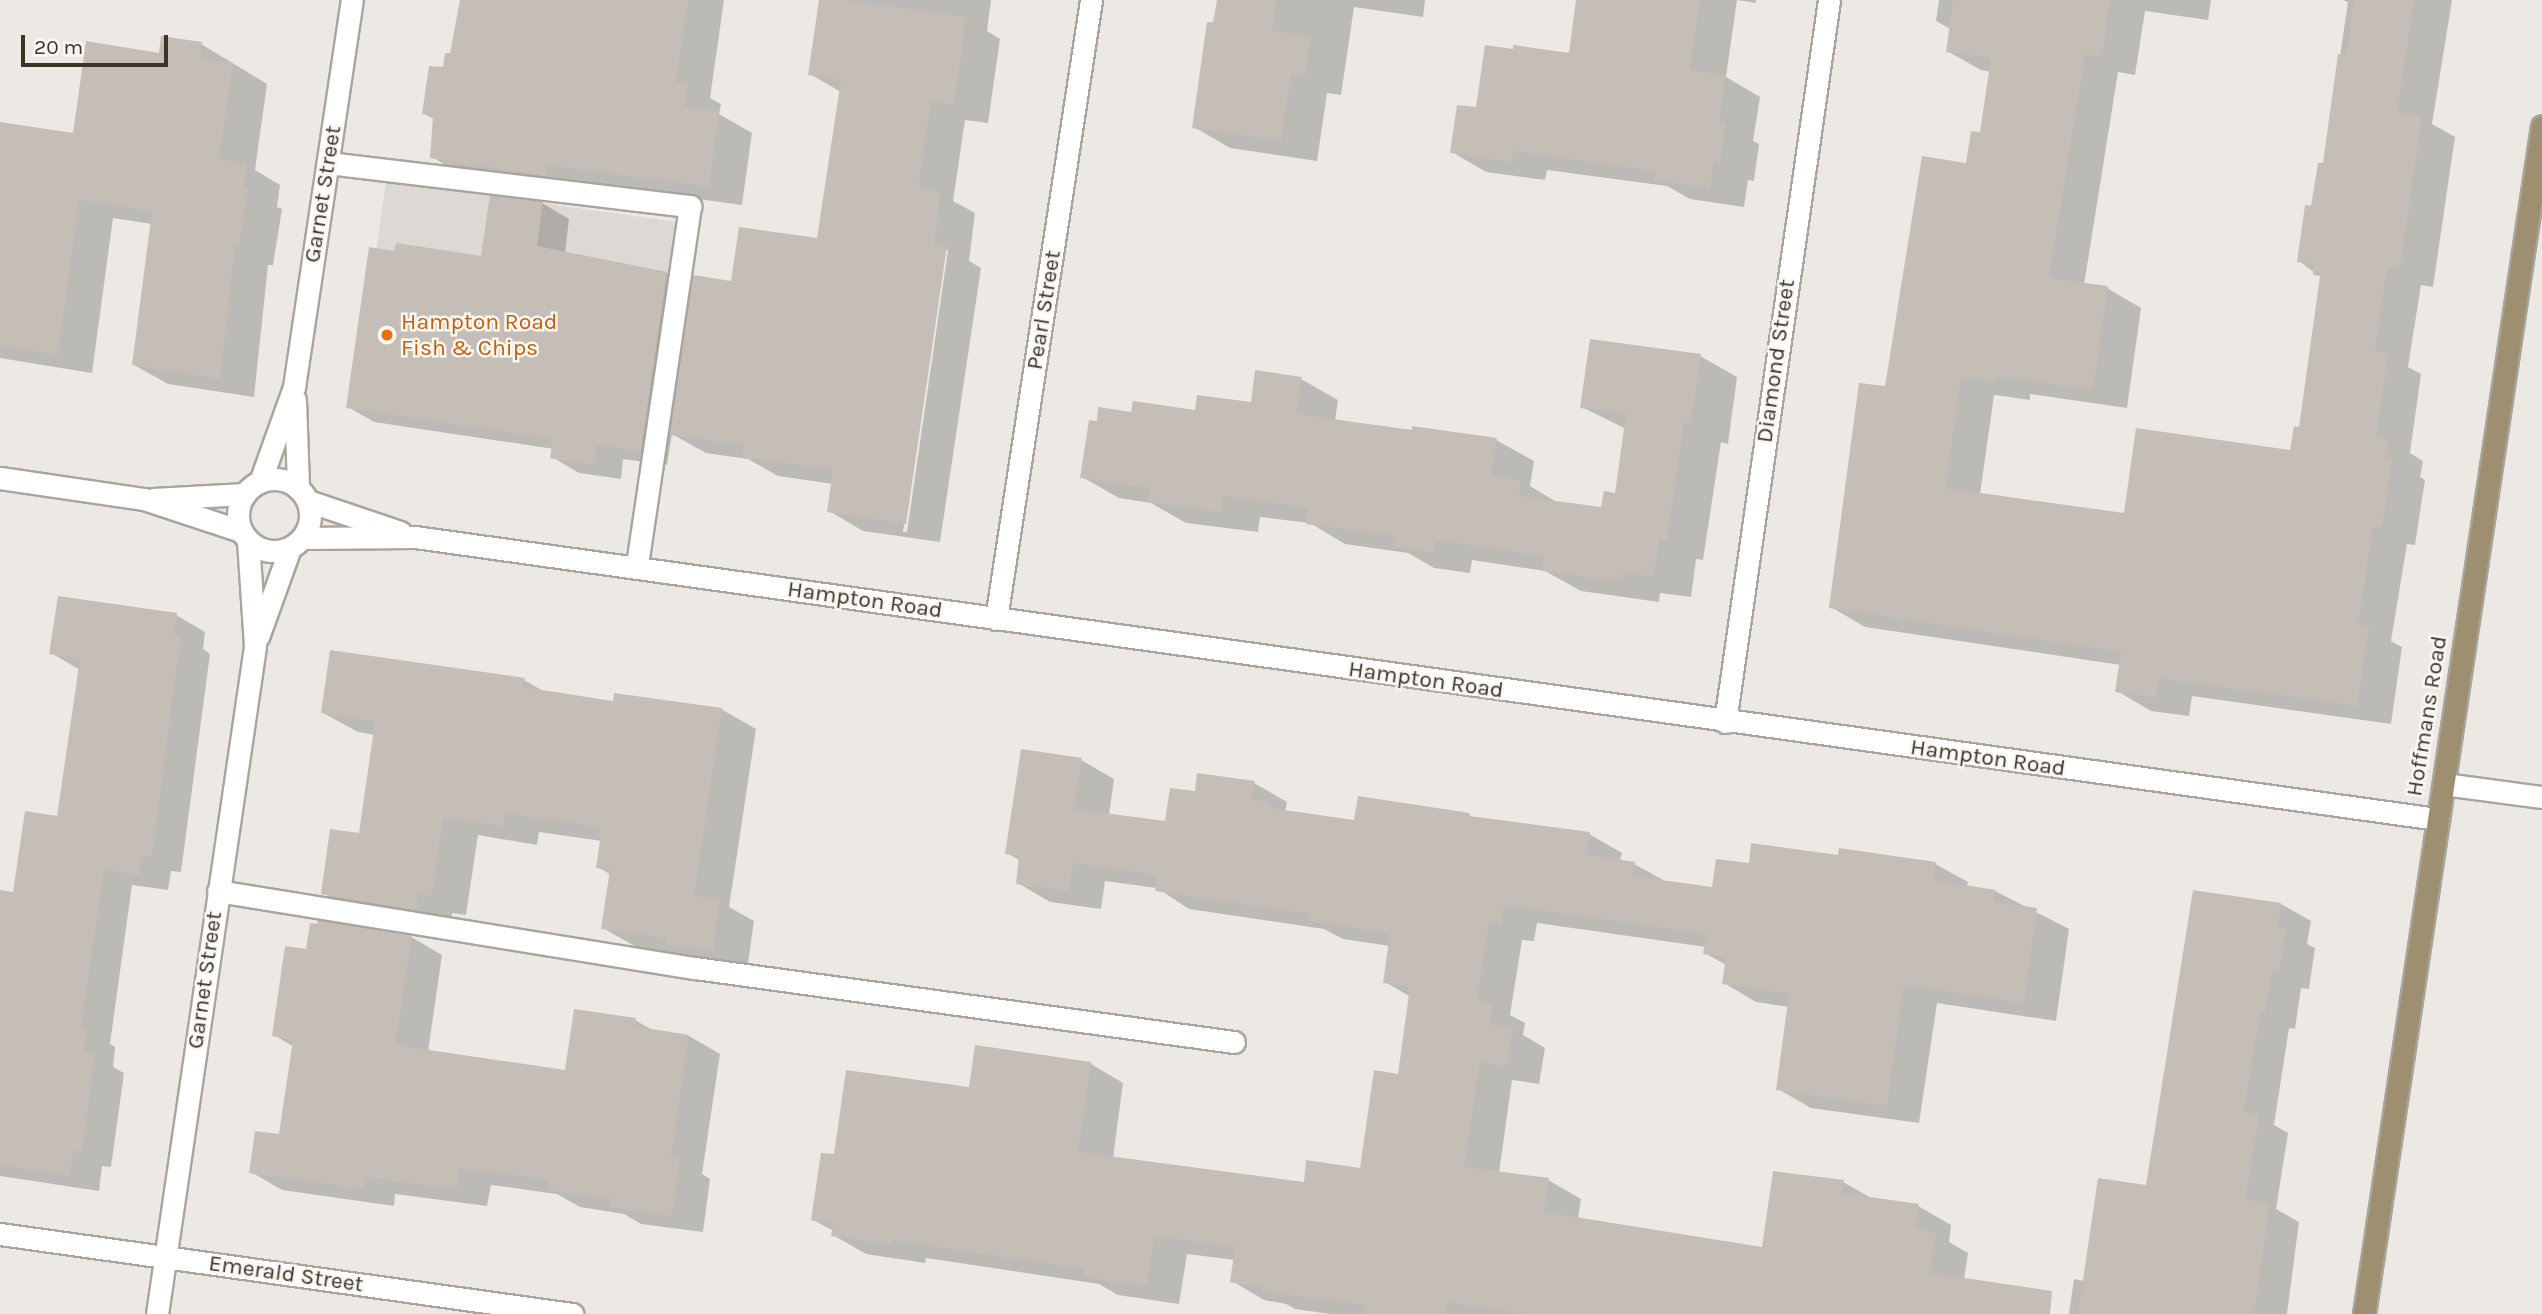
<!DOCTYPE html>
<style>
body{margin:0}
#map{position:relative;width:2542px;height:1314px;overflow:hidden;background:#ece9e5;font-family:Karla,sans-serif}
div>[style]{position:absolute}
.built>*{inset:0;background:#dcd8d3;transform-origin:0 0}
.shadow>*{inset:0;background:#0003}
.building>*{inset:0;background:#c4beb7}
.roads{filter:drop-shadow(2px 0 #a9a59c) drop-shadow(-2px 0 #a9a59c) drop-shadow(0 2px #a9a59c) drop-shadow(0 -2px #a9a59c)}
.minor>*{height:21px;margin:-10.5px;padding:0 10.5px;transform-origin:10.5px;border-radius:10.5px;background:#fff}
.minor>.ring{margin:-10.5px;padding:0;box-sizing:content-box;background:none;border:21px solid #fff;border-radius:50%}
.major>*{height:21px;margin:-10.5px;padding:0 10.5px;transform-origin:10.5px;border-radius:10.5px;background:#9d8f6f}
.dots>*{width:19px;height:19px;translate:-50% -50%;box-sizing:border-box;border:4px solid #f9f7f5;border-radius:50%}
span{translate:-50% -50%;white-space:nowrap;text-align:center;line-height:1.15;-webkit-text-stroke:5px #f9f7f5;paint-order:stroke}
.street-label{font-size:23px;color:#3c3526}
.food-label{font-size:23px;color:#c56008}
.left{translate:0 -50%;text-align:left}
.scale{position:absolute;left:21px;top:35px;width:147px;height:32px;box-sizing:border-box;border:4px solid #3c3526;border-top:0;padding-left:9px;font-size:21px;line-height:24px;white-space:nowrap;color:#3c3526;-webkit-text-stroke:5px #f9f7f5;paint-order:stroke}
</style>
<div id="map">
<div class="built">
<div style="left:386px;top:181px;width:292px;height:229px;rotate:8deg"></div>
</div>
<div class="shadow">
<div style="clip-path:polygon(461px 0,724px 0,710px 98px,721px 104px,719px 114px,752px 133px,742px 205px,581px 183px,465px 177px,432px 157px,434px 119px,424px 114px,451px 55px)"></div>
<div style="clip-path:polygon(evenodd,821px 0,991px 0,987px 31px,1000px 39px,988px 123px,965px 120px,953px 201px,975px 213px,969px 261px,981px 268px,940px 542px,863px 531px,829px 511px,833px 484px,778px 476px,748px 459px,706px 453px,672px 434px,667px 465px,623px 459px,621px 479px,579px 473px,552px 457px,554px 449px,374px 422px,348px 407px,483px 258px,542px 203px,569px 219px,565px 253px,666px 273px,693px 289px,732px 283px,819px 240px,841px 92px,810px 74px,821px 0,945px 250px,948px 250px,907px 532px,903px 532px,945px 250px)"></div>
<div style="clip-path:polygon(1218px 0,1425px 0,1423px 17px,1354px 7px,1341px 95px,1327px 93px,1317px 161px,1230px 148px,1194px 127px)"></div>
<div style="clip-path:polygon(1578px 0,1756px 0,1756px 3px,1737px 0,1726px 77px,1760px 97px,1753px 141px,1759px 144px,1754px 181px,1748px 180px,1744px 207px,1690px 199px,1667px 186px,1547px 170px,1545px 180px,1486px 172px,1452px 152px,1477px 109px,1570px 55px)"></div>
<div style="clip-path:polygon(1939px 0,2211px 0,2208px 20px,2145px 11px,2135px 75px,2118px 72px,2084px 285px,2107px 288px,2141px 308px,2127px 408px,2030px 394px,2030px 400px,1994px 395px,1980px 494px,2125px 515px,2291px 452px,2300px 428px,2322px 278px,2299px 261px,2324px 165px,2348px 2px,2343px 0,2452px 0,2432px 124px,2455px 137px,2433px 287px,2421px 285px,2408px 367px,2421px 374px,2410px 453px,2423px 461px,2420px 477px,2425px 480px,2415px 545px,2407px 544px,2391px 641px,2402px 647px,2391px 724px,2192px 696px,2189px 716px,2151px 711px,2117px 691px,2121px 665px,1865px 627px,1831px 607px,1887px 388px,1981px 134px,1991px 72px,1981px 70px,1947px 51px,1950px 29px,1936px 21px)"></div>
<div style="clip-path:polygon(201px 44px,267px 84px,255px 170px,280px 185px,277px 207px,282px 209px,273px 265px,268px 265px,254px 397px,168px 384px,134px 365px,152px 224px,113px 218px,92px 373px,0 358px,0 124px,75px 135px,160px 55px)"></div>
<div style="clip-path:polygon(1700px 356px,1737px 377px,1728px 444px,1721px 442px,1703px 560px,1696px 559px,1691px 597px,1660px 593px,1659px 602px,1581px 591px,1545px 571px,1472px 560px,1470px 573px,1434px 568px,1408px 553px,1345px 544px,1310px 523px,1260px 517px,1258px 532px,1186px 523px,1151px 503px,1119px 498px,1082px 477px,1098px 423px,1132px 414px,1196px 412px,1252px 404px,1301px 379px,1338px 400px,1335px 421px,1496px 440px,1534px 461px,1530px 486px,1558px 503px,1603px 509px,1616px 495px,1626px 429px,1582px 407px)"></div>
<div style="clip-path:polygon(176px 615px,205px 632px,203px 649px,210px 654px,181px 872px,171px 871px,168px 890px,132px 885px,110px 1044px,115px 1047px,113px 1067px,124px 1073px,111px 1167px,102px 1166px,99px 1191px,0 1176px,0 892px,14px 894px,58px 818px,80px 670px,51px 653px)"></div>
<div style="clip-path:polygon(524px 680px,545px 692px,615px 703px,721px 709px,756px 729px,729px 907px,754px 921px,747px 970px,702px 964px,687px 955px,638px 948px,603px 928px,611px 875px,598px 867px,602px 841px,539px 832px,537px 845px,478px 835px,466px 915px,452px 913px,450px 928px,358px 913px,323px 893px,361px 835px,375px 735px,358px 732px,323px 713px)"></div>
<div style="clip-path:polygon(1081px 760px,1114px 779px,1109px 815px,1166px 823px,1196px 793px,1254px 783px,1287px 802px,1285px 812px,1356px 822px,1469px 815px,1477px 819px,1589px 834px,1622px 853px,1620px 861px,1634px 864px,1667px 882px,1714px 889px,1750px 865px,1839px 857px,1935px 864px,1968px 882px,1967px 887px,1995px 891px,2069px 929px,2056px 1021px,1937px 1003px,1919px 1123px,1811px 1108px,1778px 1089px,1789px 1007px,1756px 1002px,1724px 983px,1726px 965px,1705px 953px,1706px 947px,1537px 923px,1534px 941px,1522px 940px,1510px 1015px,1525px 1023px,1523px 1035px,1545px 1048px,1539px 1084px,1512px 1080px,1499px 1173px,1548px 1180px,1581px 1199px,1578px 1219px,1764px 1249px,1843px 1182px,1873px 1199px,1918px 1206px,1951px 1225px,1949px 1242px,1968px 1253px,1964px 1279px,2040px 1314px,1331px 1314px,1295px 1309px,1286px 1304px,1264px 1300px,1232px 1281px,1235px 1260px,1187px 1254px,1179px 1304px,1118px 1295px,1099px 1284px,926px 1258px,925px 1263px,866px 1254px,833px 1235px,834px 1231px,813px 1220px,835px 1156px,971px 1089px,977px 1047px,1091px 1064px,1123px 1083px,1113px 1158px,1305px 1184px,1362px 1170px,1399px 1076px,1411px 997px,1385px 982px,1390px 946px,1343px 939px,1324px 929px,1189px 909px,1157px 888px,1105px 881px,1101px 909px,1050px 902px,1018px 883px,1021px 861px,1007px 853px)"></div>
<div style="clip-path:polygon(2281px 904px,2311px 921px,2307px 944px,2315px 948px,2309px 989px,2301px 988px,2295px 1029px,2289px 1028px,2274px 1125px,2288px 1133px,2276px 1209px,2299px 1222px,2287px 1314px,2069px 1314px,2074px 1279px,2084px 1281px,2148px 1187px)"></div>
<div style="clip-path:polygon(411px 937px,442px 955px,428px 1052px,566px 1072px,635px 1020px,654px 1031px,689px 1036px,720px 1054px,702px 1174px,710px 1179px,703px 1232px,641px 1224px,624px 1214px,580px 1207px,557px 1194px,491px 1185px,487px 1206px,395px 1194px,394px 1206px,282px 1190px,251px 1172px,281px 1136px,294px 1047px,274px 1035px,307px 951px)"></div>
</div>
<div class="building">
<div style="clip-path:polygon(460px 0,688px 0,676px 82px,688px 83px,685px 107px,719px 112px,709px 187px,548px 165px,546px 176px,430px 158px,433px 116px,422px 114px,429px 66px,443px 67px,445px 53px,450px 53px)"></div>
<div style="clip-path:polygon(819px 0,845px 0,966px 17px,954px 105px,931px 101px,918px 189px,941px 192px,934px 245px,947px 246px,906px 524px,827px 512px,833px 469px,742px 458px,744px 445px,670px 435px,693px 275px,731px 281px,739px 227px,817px 238px,841px 80px,808px 75px)"></div>
<div style="clip-path:polygon(1217px 0,1277px 0,1272px 31px,1311px 36px,1305px 75px,1291px 73px,1281px 141px,1192px 128px,1207px 22px,1213px 22px)"></div>
<div style="clip-path:polygon(1576px 0,1700px 0,1690px 70px,1726px 75px,1719px 122px,1726px 123px,1720px 163px,1714px 162px,1710px 189px,1654px 180px,1655px 171px,1513px 151px,1511px 162px,1450px 153px,1457px 105px,1476px 107px,1485px 45px,1513px 49px,1513px 45px,1569px 53px)"></div>
<div style="clip-path:polygon(1953px 0,2110px 0,2102px 57px,2085px 54px,2049px 278px,2108px 286px,2093px 390px,1997px 376px,1996px 382px,1961px 377px,1945px 488px,2124px 513px,2136px 428px,2290px 450px,2294px 426px,2299px 427px,2320px 276px,2313px 275px,2314px 264px,2297px 262px,2305px 205px,2311px 206px,2318px 163px,2323px 163px,2338px 54px,2346px 55px,2354px 0,2414px 0,2397px 112px,2422px 116px,2400px 268px,2387px 267px,2375px 351px,2388px 353px,2376px 438px,2389px 440px,2386px 458px,2392px 459px,2382px 527px,2373px 526px,2358px 625px,2369px 626px,2357px 706px,2159px 678px,2156px 698px,2115px 692px,2121px 652px,1829px 608px,1859px 383px,1885px 386px,1922px 156px,1966px 163px,1971px 131px,1980px 132px,1991px 58px,1946px 52px)"></div>
<div style="clip-path:polygon(161px 36px,202px 42px,200px 58px,233px 63px,219px 159px,247px 163px,244px 187px,248px 188px,239px 246px,235px 246px,220px 379px,132px 365px,152px 211px,79px 200px,58px 355px,0 346px,0 122px,73px 133px,86px 41px,159px 53px)"></div>
<div style="clip-path:polygon(490px 195px,543px 202px,537px 246px,667px 272px,641px 451px,597px 445px,594px 465px,550px 458px,553px 439px,346px 408px,369px 247px,394px 251px,396px 243px,481px 256px)"></div>
<div style="clip-path:polygon(1590px 339px,1701px 354px,1691px 423px,1684px 422px,1667px 540px,1659px 539px,1654px 577px,1623px 572px,1622px 582px,1542px 571px,1544px 556px,1435px 540px,1434px 553px,1395px 547px,1396px 536px,1306px 524px,1308px 508px,1223px 496px,1221px 512px,1147px 502px,1150px 488px,1080px 478px,1089px 420px,1097px 421px,1098px 407px,1131px 412px,1133px 401px,1195px 410px,1197px 395px,1251px 402px,1255px 370px,1302px 377px,1296px 414px,1412px 430px,1412px 426px,1497px 438px,1491px 476px,1521px 480px,1519px 496px,1601px 507px,1604px 491px,1615px 493px,1626px 414px,1580px 408px)"></div>
<div style="clip-path:polygon(58px 596px,177px 613px,174px 634px,181px 635px,152px 857px,142px 855px,139px 875px,104px 870px,81px 1027px,86px 1028px,84px 1053px,95px 1055px,82px 1152px,73px 1150px,70px 1176px,0 1165px,0 890px,13px 892px,25px 811px,57px 816px,80px 659px,49px 654px)"></div>
<div style="clip-path:polygon(330px 650px,525px 678px,523px 687px,613px 701px,614px 693px,722px 708px,694px 896px,720px 899px,713px 951px,666px 945px,667px 938px,601px 929px,610px 870px,596px 868px,602px 827px,505px 813px,503px 826px,443px 817px,432px 896px,418px 894px,415px 910px,321px 894px,330px 829px,359px 833px,375px 722px,321px 713px)"></div>
<div style="clip-path:polygon(1021px 749px,1082px 758px,1074px 809px,1165px 821px,1170px 788px,1195px 791px,1197px 773px,1255px 781px,1252px 800px,1271px 802px,1270px 808px,1354px 820px,1358px 796px,1470px 813px,1469px 816px,1590px 832px,1586px 854px,1635px 862px,1632px 876px,1712px 887px,1716px 859px,1749px 863px,1751px 843px,1838px 855px,1839px 848px,1936px 862px,1933px 880px,1996px 890px,1994px 902px,2037px 908px,2024px 1003px,1904px 985px,1887px 1106px,1776px 1090px,1789px 994px,1722px 984px,1726px 957px,1703px 954px,1706px 934px,1504px 905px,1502px 924px,1489px 922px,1477px 1000px,1493px 1003px,1489px 1024px,1513px 1027px,1507px 1066px,1480px 1062px,1464px 1167px,1549px 1178px,1544px 1212px,1762px 1247px,1773px 1171px,1844px 1180px,1842px 1193px,1919px 1204px,1916px 1229px,1936px 1233px,1930px 1273px,2052px 1291px,2050px 1314px,1524px 1314px,1447px 1302px,1445px 1314px,1364px 1314px,1365px 1305px,1261px 1291px,1262px 1287px,1230px 1282px,1235px 1247px,1154px 1236px,1147px 1286px,1084px 1277px,1085px 1269px,893px 1240px,893px 1245px,831px 1236px,833px 1224px,811px 1220px,821px 1153px,834px 1154px,846px 1070px,969px 1087px,975px 1045px,1091px 1062px,1078px 1152px,1304px 1182px,1306px 1160px,1360px 1168px,1374px 1070px,1398px 1074px,1410px 987px,1383px 983px,1390px 933px,1308px 921px,1309px 914px,1155px 891px,1157px 875px,1073px 863px,1069px 891px,1016px 884px,1019px 856px,1005px 854px)"></div>
<div style="clip-path:polygon(2193px 890px,2281px 903px,2278px 929px,2286px 929px,2279px 973px,2272px 972px,2265px 1013px,2260px 1012px,2244px 1112px,2259px 1114px,2245px 1200px,2270px 1203px,2254px 1314px,2078px 1314px,2098px 1178px,2146px 1185px)"></div>
<div style="clip-path:polygon(318px 920px,412px 936px,395px 1045px,565px 1070px,574px 1009px,636px 1018px,634px 1026px,689px 1035px,671px 1158px,680px 1159px,672px 1216px,609px 1207px,610px 1199px,547px 1190px,549px 1180px,460px 1168px,456px 1189px,365px 1177px,363px 1189px,249px 1173px,255px 1131px,279px 1134px,293px 1040px,272px 1036px,285px 946px,306px 949px,310px 923px,317px 924px)"></div>
</div>
<div class="roads">
<div class="minor">
<div style="left:328px;top:163px;width:365px;rotate:6.8deg"></div>
<div style="left:690px;top:206px;width:365px;rotate:98.4deg"></div>
<div style="left:295px;top:400px;width:88px;rotate:88deg"></div>
<div style="left:0;top:478px;width:146px;rotate:8.3deg"></div>
<div style="left:144px;top:499px;width:102px;rotate:18.3deg"></div>
<div class="ring" style="left:238px;top:479px;width:51px;height:51px"></div>
<div style="left:260px;top:482px;width:101px;rotate:-70.3deg"></div>
<div style="left:294px;top:387px;width:391px;rotate:-81.5deg"></div>
<div style="left:153px;top:499px;width:92px;rotate:-3.1deg"></div>
<div style="left:308px;top:501px;width:97px;rotate:18.6deg"></div>
<div style="left:302px;top:538px;width:113px;rotate:-0.5deg"></div>
<div style="left:415px;top:537px;width:2043px;rotate:7.94deg"></div>
<div style="left:996px;top:619px;width:626px;rotate:-81.27deg"></div>
<div style="left:258px;top:637px;width:95px;rotate:-70.2deg"></div>
<div style="left:1725px;top:722px;width:729px;rotate:-81.8deg"></div>
<div style="left:2444px;top:784px;width:99px;rotate:7.6deg"></div>
<div style="left:218px;top:891px;width:483px;rotate:9.2deg"></div>
<div style="left:695px;top:968px;width:544px;rotate:7.82deg"></div>
<div style="left:0;top:1234px;width:578px;rotate:7.96deg"></div>
<div style="left:157px;top:1314px;width:675px;rotate:-81.65deg"></div>
<div style="left:255px;top:646px;width:105px;rotate:-93.8deg"></div>
</div>
<div class="major">
<div style="left:2364px;top:1314px;width:1201px;rotate:-81.48deg"></div>
</div>
</div>
<div class="dots">
<div style="left:387px;top:335px;background:#e8710a"></div>
</div>
<div class="street-label">
<span style="left:323px;top:194px;rotate:-81deg">Garnet Street</span>
<span style="left:1044px;top:310px;rotate:-81deg">Pearl Street</span>
<span style="left:1776px;top:361px;rotate:-82deg">Diamond Street</span>
<span style="left:865px;top:600px;rotate:8deg">Hampton Road</span>
<span style="left:1426px;top:680px;rotate:8deg">Hampton Road</span>
<span style="left:2427px;top:716px;rotate:-81deg">Hoffmans Road</span>
<span style="left:1988px;top:758px;rotate:8deg">Hampton Road</span>
<span style="left:205px;top:980px;rotate:-82deg">Garnet Street</span>
<span style="left:286px;top:1274px;rotate:8deg">Emerald Street</span>
</div>
<div class="food-label">
<span class="left" style="left:401px;top:335px">Hampton Road<br>Fish &amp; Chips</span>
</div>
<div class="scale">20 m</div>
</div>
